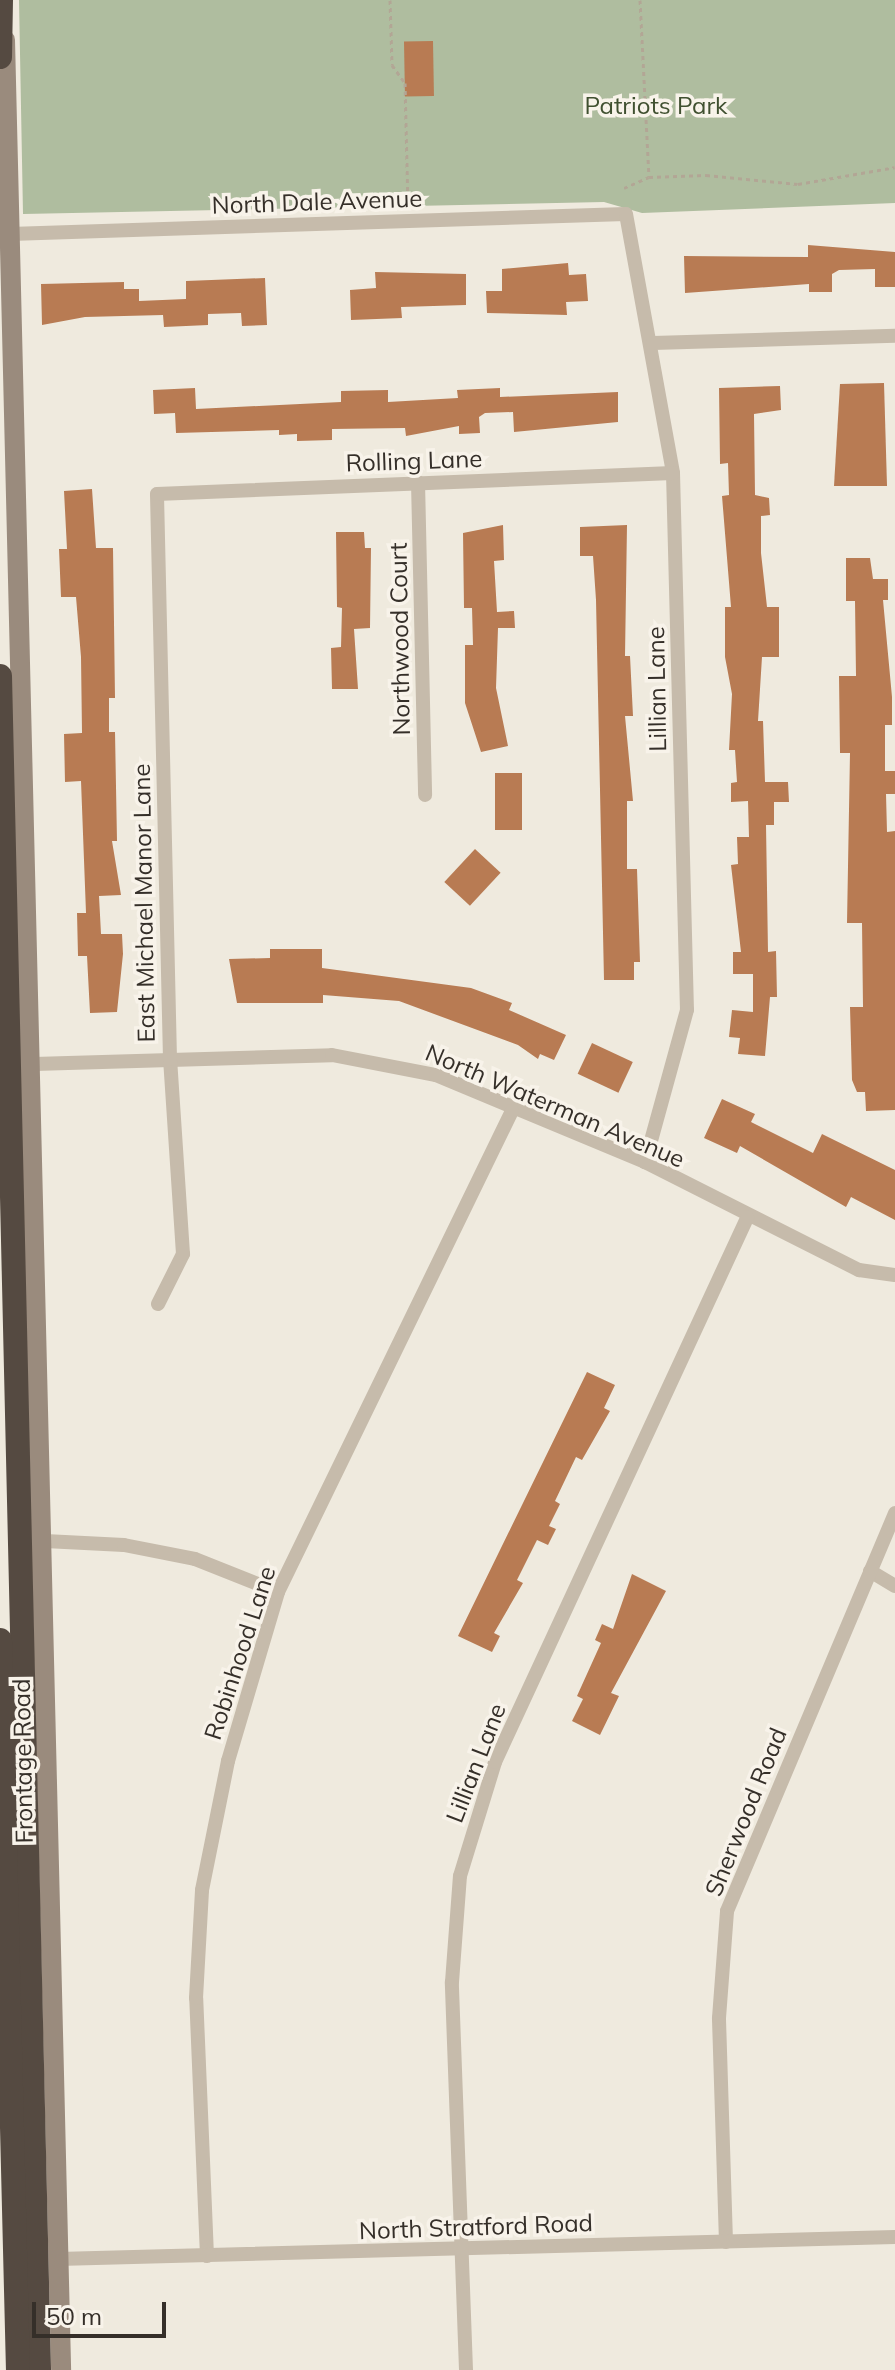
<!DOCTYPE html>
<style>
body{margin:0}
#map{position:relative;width:895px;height:2370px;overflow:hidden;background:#efeade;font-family:Mulish,sans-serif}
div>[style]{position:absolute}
.green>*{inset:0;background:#afbd9f}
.building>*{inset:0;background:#b87b53;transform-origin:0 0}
.path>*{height:3px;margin-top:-1.5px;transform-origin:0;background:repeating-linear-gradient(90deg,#b2a695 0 4px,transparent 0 8px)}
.street>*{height:14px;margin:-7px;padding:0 7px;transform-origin:7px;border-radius:7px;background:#c6bbab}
.secondary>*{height:20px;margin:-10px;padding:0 10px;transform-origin:10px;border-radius:10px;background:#9a8b7d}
.highway>*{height:24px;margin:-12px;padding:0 12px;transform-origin:12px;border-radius:12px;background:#554a41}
span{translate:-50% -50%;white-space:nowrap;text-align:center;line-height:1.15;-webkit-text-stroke:7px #f8f3ea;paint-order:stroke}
.park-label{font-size:24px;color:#405030}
.street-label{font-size:24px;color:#352f29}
.scale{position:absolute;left:32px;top:2302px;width:134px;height:36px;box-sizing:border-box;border:4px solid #352f29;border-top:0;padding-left:10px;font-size:24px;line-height:28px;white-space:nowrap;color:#352f29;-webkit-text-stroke:6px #f8f3ea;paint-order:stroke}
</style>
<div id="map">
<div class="green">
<div style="clip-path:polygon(19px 0,895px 0,895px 203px,642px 213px,604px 202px,23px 214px)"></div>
</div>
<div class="building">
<div style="left:433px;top:41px;width:55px;height:29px;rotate:89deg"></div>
<div style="clip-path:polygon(808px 245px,895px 252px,895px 287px,875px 287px,875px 269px,839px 270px,832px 274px,832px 292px,809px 292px,809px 284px,685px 293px,684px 256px,808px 257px)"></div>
<div style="clip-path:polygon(568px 263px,569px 275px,586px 274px,588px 301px,566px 302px,567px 315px,487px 313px,486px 291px,502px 291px,502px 269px)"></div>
<div style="clip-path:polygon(375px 272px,466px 274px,466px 305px,401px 307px,402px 318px,351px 320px,350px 290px,376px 288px)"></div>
<div style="clip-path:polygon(265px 278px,267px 325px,242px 326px,241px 313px,208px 314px,208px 325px,164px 327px,163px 315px,85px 317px,42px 325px,41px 284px,124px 282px,124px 289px,139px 289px,139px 301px,186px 299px,186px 281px)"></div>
<div style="clip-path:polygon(884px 383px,887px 486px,834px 486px,840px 384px)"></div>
<div style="clip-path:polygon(780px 386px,781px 410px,754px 414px,755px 495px,769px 498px,770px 515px,761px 516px,761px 553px,767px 607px,779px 607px,779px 657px,762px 657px,758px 721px,763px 721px,765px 782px,788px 782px,789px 802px,774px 802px,774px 825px,766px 825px,768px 952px,776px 951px,777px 997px,770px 997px,765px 1056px,738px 1054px,740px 1038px,729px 1037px,732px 1010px,753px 1012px,753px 974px,733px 974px,733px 952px,741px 952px,731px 865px,738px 864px,737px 837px,749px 837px,748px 801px,731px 802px,731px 783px,737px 782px,735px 750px,729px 750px,732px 694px,725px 657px,725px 607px,731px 607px,722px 496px,729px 495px,728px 463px,720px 464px,719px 388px)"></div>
<div style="clip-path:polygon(195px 388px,196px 409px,341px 402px,341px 391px,388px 390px,388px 402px,458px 398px,457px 390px,500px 388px,500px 397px,618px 392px,618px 422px,514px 432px,513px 412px,485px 413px,479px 417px,480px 433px,459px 434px,459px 426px,406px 436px,405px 428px,332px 429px,332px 440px,297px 441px,297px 434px,279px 435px,279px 430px,176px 433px,175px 413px,154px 414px,153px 390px)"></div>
<div style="clip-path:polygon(92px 489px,96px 548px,113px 548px,115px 698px,109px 698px,109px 732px,115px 732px,117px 841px,112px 841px,121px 895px,99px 896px,101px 934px,122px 934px,123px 954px,117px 1012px,90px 1013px,87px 956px,78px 956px,77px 913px,86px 913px,81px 781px,65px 782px,64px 734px,82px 733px,81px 657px,76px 597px,61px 597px,59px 549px,67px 549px,64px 491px)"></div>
<div style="clip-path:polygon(503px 525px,504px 560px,494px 561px,497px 612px,514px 611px,515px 628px,498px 628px,496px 688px,508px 746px,481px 752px,465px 703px,465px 645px,473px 645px,472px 608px,464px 608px,463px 533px)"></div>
<div style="clip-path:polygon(627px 525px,625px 656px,630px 656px,633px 716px,625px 716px,633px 801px,627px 801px,627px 869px,637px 869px,640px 962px,634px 962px,634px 980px,604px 980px,596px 600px,593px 556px,580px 556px,580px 527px)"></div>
<div style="clip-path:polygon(336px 532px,364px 532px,365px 548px,371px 548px,370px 628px,354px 629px,358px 689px,332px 689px,331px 648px,341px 647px,342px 608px,337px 607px)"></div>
<div style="clip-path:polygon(846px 558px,870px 558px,873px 579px,888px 579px,888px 600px,883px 600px,892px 697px,892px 725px,885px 725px,885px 771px,895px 771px,895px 794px,886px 794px,887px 832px,895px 831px,895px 1110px,866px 1111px,865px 1092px,857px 1092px,852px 1080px,850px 1007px,863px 1007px,862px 923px,847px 923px,850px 753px,840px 753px,839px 676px,856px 676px,855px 601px,846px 601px)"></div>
<div style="left:495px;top:773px;width:27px;height:57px"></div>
<div style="left:475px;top:849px;width:35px;height:45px;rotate:43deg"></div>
<div style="clip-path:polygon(270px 949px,322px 949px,322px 968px,471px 988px,512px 1003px,509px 1010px,566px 1035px,554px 1060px,540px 1054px,538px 1059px,518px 1045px,399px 1001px,323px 995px,323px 1003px,237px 1003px,229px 959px,270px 958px)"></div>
<div style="left:592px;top:1043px;width:45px;height:34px;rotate:25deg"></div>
<div style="clip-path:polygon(722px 1099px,755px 1114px,751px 1122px,813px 1153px,822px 1134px,895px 1170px,895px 1220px,851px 1197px,846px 1207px,740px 1146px,737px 1153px,704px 1138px)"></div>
<div style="clip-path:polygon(587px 1372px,615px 1385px,604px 1408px,610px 1411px,582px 1460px,576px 1457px,555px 1501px,560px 1504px,549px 1526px,556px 1529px,548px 1545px,537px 1540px,517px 1580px,523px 1583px,494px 1633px,500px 1636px,492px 1652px,458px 1636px)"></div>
<div style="clip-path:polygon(632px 1574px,666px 1591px,611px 1693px,619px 1696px,600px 1735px,572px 1721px,583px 1699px,577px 1696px,601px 1643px,595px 1640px,602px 1624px,613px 1629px)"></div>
</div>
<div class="path">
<div style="left:390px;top:0;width:65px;rotate:88.2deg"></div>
<div style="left:392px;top:65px;width:22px;rotate:54deg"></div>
<div style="left:405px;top:83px;width:122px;rotate:88.6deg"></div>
<div style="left:640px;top:0;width:177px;rotate:87.1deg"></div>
<div style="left:624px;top:188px;width:27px;rotate:-24deg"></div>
<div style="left:649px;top:177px;width:57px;rotate:-2deg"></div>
<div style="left:706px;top:175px;width:92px;rotate:5.6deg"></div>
<div style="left:798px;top:184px;width:98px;rotate:-9.9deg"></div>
</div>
<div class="street">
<div style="left:10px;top:234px;width:616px;rotate:-1.86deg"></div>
<div style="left:626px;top:214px;width:263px;rotate:79.7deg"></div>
<div style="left:673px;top:473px;width:537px;rotate:88.51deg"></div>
<div style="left:687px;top:1010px;width:158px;rotate:105.4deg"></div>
<div style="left:653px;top:343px;width:242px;rotate:-1.7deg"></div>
<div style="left:418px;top:482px;width:313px;rotate:88.7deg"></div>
<div style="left:34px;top:1064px;width:298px;rotate:-1.7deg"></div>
<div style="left:332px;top:1055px;width:106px;rotate:10.9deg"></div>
<div style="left:436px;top:1075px;width:226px;rotate:22.6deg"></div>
<div style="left:645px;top:1162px;width:240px;rotate:26.8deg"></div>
<div style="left:859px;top:1270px;width:36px;rotate:8deg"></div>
<div style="left:158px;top:1304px;width:56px;rotate:-63.4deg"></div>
<div style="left:183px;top:1254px;width:195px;rotate:-93.8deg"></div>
<div style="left:170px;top:1059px;width:565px;rotate:-91.32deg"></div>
<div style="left:157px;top:494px;width:516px;rotate:-2.33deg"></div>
<div style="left:45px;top:1541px;width:79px;rotate:2.9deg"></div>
<div style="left:124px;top:1545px;width:72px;rotate:11.2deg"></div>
<div style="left:195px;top:1559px;width:89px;rotate:21.7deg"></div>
<div style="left:870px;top:1571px;width:29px;rotate:31deg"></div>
<div style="left:726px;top:2242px;width:224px;rotate:-91.8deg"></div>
<div style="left:719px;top:2018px;width:107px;rotate:-85.7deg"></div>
<div style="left:727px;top:1911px;width:432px;rotate:-67.1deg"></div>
<div style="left:207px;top:2256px;width:258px;rotate:-92.4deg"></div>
<div style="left:196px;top:1998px;width:108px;rotate:-86.8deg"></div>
<div style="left:202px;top:1890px;width:132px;rotate:-78.6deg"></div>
<div style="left:228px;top:1761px;width:176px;rotate:-73.5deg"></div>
<div style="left:278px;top:1592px;width:535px;rotate:-64.06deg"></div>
<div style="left:58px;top:2259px;width:837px;rotate:-1.51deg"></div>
<div style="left:466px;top:2370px;width:388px;rotate:-92.1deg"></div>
<div style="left:452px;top:1982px;width:106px;rotate:-85.7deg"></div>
<div style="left:460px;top:1876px;width:119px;rotate:-72.9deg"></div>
<div style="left:495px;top:1762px;width:600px;rotate:-65.14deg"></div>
</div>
<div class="secondary">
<div style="left:5px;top:40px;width:2331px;rotate:88.62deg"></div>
</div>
<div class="highway">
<div style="left:0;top:57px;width:57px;rotate:-89deg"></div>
<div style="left:0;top:676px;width:1694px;rotate:88.68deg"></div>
<div style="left:0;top:1640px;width:730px;rotate:88.59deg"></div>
</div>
<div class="park-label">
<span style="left:656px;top:106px">Patriots Park</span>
</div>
<div class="street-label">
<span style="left:317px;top:202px;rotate:-2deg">North Dale Avenue</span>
<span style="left:414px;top:461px;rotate:-2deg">Rolling Lane</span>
<span style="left:400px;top:639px;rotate:-91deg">Northwood Court</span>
<span style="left:657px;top:689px;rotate:-91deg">Lillian Lane</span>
<span style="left:144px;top:903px;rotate:-91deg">East Michael Manor Lane</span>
<span style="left:555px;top:1106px;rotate:23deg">North Waterman Avenue</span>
<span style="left:240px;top:1653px;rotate:-72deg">Robinhood Lane</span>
<span style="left:23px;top:1761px;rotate:-91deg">Frontage Road</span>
<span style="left:476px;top:1763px;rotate:-69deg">Lillian Lane</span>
<span style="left:746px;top:1812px;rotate:-68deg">Sherwood Road</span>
<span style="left:476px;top:2227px;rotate:-2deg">North Stratford Road</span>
</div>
<div class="scale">50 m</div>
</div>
